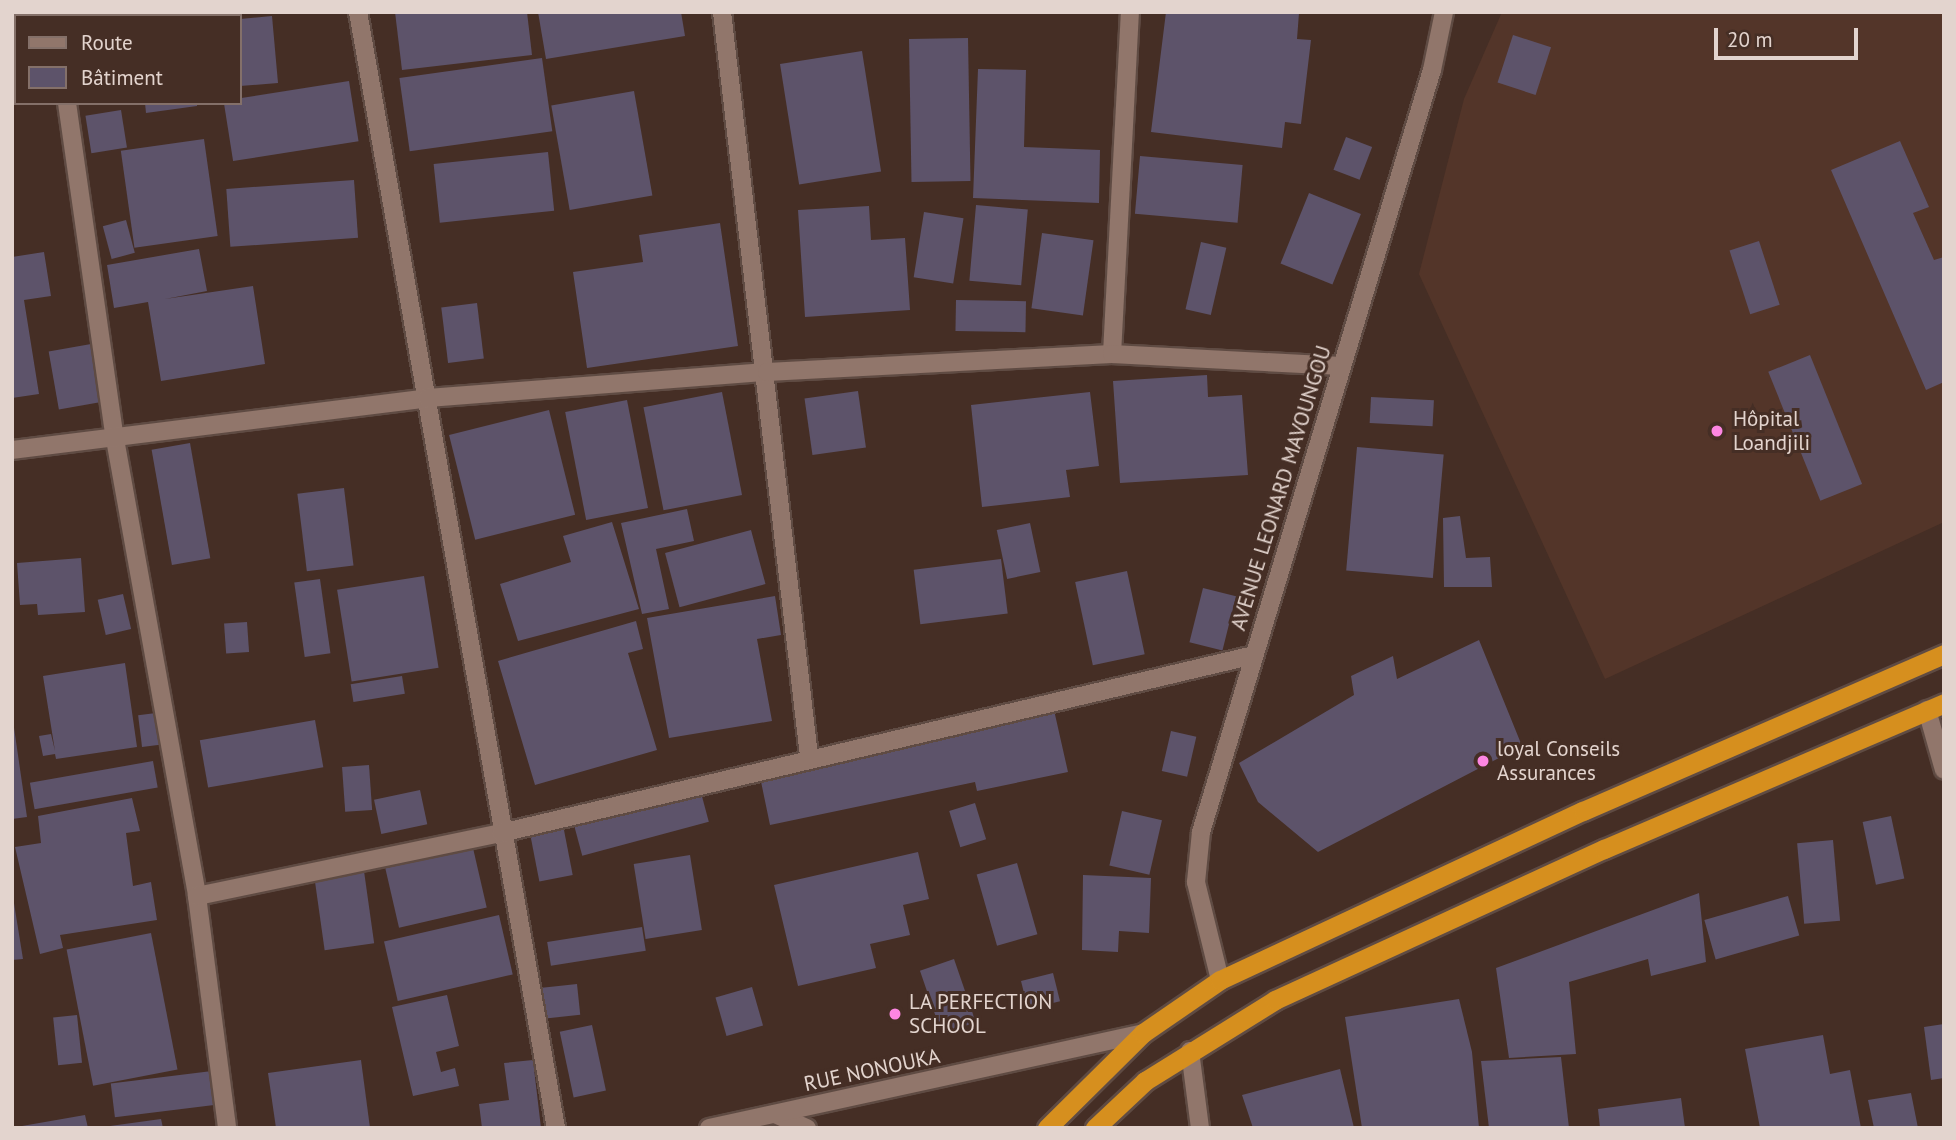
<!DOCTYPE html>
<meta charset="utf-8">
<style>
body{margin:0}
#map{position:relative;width:1956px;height:1140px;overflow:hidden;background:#452e25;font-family:"PT Sans",sans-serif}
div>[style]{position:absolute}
.built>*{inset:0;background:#533529}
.building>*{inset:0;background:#5d536a;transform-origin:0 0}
.roads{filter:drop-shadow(2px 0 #5f4b43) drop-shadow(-2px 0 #5f4b43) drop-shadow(0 2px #5f4b43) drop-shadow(0 -2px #5f4b43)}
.minor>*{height:18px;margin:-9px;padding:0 9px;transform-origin:9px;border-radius:9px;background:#91766b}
.trunk>*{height:19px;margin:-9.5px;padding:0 9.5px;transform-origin:9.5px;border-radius:9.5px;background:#d68f1e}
.dots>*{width:19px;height:19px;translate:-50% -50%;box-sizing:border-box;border:4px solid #452e25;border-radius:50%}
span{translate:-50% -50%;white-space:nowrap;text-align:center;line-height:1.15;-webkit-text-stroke:6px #452e25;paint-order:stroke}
.poi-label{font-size:21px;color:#e3d4ce}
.left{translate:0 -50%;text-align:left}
.street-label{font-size:21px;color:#e3d4ce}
.frame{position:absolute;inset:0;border:14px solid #e3d4ce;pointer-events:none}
.legend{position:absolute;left:14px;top:14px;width:228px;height:91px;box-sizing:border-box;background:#452e25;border:2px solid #847069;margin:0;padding:9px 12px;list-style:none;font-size:21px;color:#e3d4ce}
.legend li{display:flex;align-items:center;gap:14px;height:35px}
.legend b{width:35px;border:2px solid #847069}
.scale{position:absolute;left:1714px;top:28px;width:144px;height:32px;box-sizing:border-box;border:4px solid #e3d4ce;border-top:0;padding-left:9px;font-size:21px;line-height:24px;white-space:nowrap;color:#e3d4ce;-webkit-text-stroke:5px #452e25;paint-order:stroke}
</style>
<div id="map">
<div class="built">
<div style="clip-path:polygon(1502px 12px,1944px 12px,1944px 522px,1605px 679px,1419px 274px,1464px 99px)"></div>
</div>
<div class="building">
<div style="left:133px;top:12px;width:52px;height:4px"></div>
<div style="clip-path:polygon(395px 12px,527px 12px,532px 55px,402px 70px)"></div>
<div style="clip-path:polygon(538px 12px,681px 12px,685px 36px,546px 59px)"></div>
<div style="clip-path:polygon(1166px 12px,1299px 13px,1297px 39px,1311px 40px,1301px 124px,1285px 122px,1282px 148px,1151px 132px)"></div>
<div style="clip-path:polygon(272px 16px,278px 83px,240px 86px,240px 19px)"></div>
<div style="left:1513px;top:35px;width:40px;height:50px;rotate:18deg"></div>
<div style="left:968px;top:38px;width:143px;height:59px;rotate:89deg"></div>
<div style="left:862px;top:51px;width:122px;height:83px;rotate:81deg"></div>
<div style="left:542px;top:58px;width:74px;height:144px;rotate:82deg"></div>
<div style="clip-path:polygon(978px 69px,1026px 70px,1024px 147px,1100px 150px,1099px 203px,973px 198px)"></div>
<div style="left:349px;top:81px;width:61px;height:127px;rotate:81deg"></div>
<div style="left:634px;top:91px;width:106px;height:84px;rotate:80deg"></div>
<div style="clip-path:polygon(145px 103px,197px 103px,197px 106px,146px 113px)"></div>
<div style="left:121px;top:110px;width:38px;height:36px;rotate:81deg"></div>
<div style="left:1346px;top:137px;width:28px;height:35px;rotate:21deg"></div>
<div style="left:204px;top:139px;width:98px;height:84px;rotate:82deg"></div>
<div style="clip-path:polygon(1900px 141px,1929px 207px,1913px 213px,1934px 260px,1944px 257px,1944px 382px,1926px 390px,1831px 170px)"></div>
<div style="left:548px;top:152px;width:59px;height:115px;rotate:84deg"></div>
<div style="left:1140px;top:156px;width:103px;height:58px;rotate:5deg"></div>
<div style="left:354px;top:180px;width:58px;height:128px;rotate:86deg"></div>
<div style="left:1309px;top:193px;width:56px;height:76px;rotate:22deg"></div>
<div style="left:976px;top:205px;width:52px;height:76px;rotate:5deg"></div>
<div style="clip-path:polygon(869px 206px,871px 240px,905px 238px,910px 310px,805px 317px,798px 210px)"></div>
<div style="left:924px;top:212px;width:40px;height:66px;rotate:9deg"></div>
<div style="left:126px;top:220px;width:34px;height:24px;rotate:75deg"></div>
<div style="clip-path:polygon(720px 223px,738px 346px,587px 368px,573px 272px,643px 262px,639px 235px)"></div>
<div style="left:1042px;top:233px;width:52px;height:76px;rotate:8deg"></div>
<div style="left:1759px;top:241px;width:67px;height:31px;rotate:72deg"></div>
<div style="left:1201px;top:242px;width:26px;height:69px;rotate:13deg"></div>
<div style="clip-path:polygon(199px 249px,207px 291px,165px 299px,253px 286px,265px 364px,161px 381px,148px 302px,114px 308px,107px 265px)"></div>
<div style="clip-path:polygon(44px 252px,51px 296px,24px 300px,39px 394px,12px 398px,12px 257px)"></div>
<div style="left:956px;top:300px;width:70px;height:31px;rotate:1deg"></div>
<div style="left:477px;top:303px;width:56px;height:36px;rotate:83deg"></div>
<div style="left:91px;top:344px;width:59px;height:43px;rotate:80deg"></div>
<div style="left:1810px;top:355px;width:139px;height:45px;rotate:68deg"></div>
<div style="clip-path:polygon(1207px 375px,1208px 397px,1242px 395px,1248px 475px,1120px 483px,1113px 381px)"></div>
<div style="left:858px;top:391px;width:57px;height:54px;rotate:82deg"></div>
<div style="left:722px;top:392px;width:105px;height:80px;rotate:79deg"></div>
<div style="clip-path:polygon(1090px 392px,1099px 466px,1066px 470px,1070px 497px,982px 507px,971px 405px)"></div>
<div style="left:1371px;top:397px;width:63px;height:26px;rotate:3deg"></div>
<div style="left:627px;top:400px;width:110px;height:63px;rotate:79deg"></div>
<div style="left:549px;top:410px;width:108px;height:103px;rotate:76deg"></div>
<div style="left:190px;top:443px;width:117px;height:39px;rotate:80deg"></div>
<div style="left:1357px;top:447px;width:87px;height:124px;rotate:5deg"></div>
<div style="left:344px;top:488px;width:78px;height:47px;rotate:83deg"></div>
<div style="clip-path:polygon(687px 509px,694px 541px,656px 549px,669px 609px,642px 614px,621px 523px)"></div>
<div style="clip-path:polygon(1460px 516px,1466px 558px,1490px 557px,1492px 587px,1444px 587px,1443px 518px)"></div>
<div style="clip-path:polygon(612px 522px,639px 609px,518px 641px,500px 584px,571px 562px,563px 536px)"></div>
<div style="left:1030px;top:523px;width:50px;height:34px;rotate:78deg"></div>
<div style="left:751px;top:530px;width:56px;height:89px;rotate:75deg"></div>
<div style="clip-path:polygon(81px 558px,85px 612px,38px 615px,37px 604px,20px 605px,17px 563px)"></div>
<div style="left:1001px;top:559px;width:55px;height:88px;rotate:83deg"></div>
<div style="left:1127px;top:571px;width:85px;height:53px;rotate:78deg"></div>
<div style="left:424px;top:576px;width:93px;height:88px;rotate:81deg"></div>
<div style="left:320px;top:579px;width:75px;height:26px;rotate:82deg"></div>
<div style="left:1203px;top:588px;width:34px;height:56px;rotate:14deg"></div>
<div style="left:123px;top:594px;width:36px;height:26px;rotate:77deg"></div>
<div style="clip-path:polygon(775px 596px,781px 635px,757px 639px,772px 721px,669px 738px,647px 618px)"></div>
<div style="clip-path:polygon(636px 621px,643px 649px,628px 653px,657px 750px,535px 785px,498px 661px)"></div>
<div style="left:247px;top:622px;width:30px;height:23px;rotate:86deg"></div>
<div style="clip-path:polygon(1479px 640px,1522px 746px,1318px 852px,1258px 802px,1239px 763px,1354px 695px,1351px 676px,1393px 656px,1397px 679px)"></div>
<div style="clip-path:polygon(125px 663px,137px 747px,56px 759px,55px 754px,43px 756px,39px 736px,51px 734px,55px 751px,43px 676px)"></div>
<div style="left:402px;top:676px;width:18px;height:52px;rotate:81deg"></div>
<div style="clip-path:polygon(1054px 710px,1068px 772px,977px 791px,975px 782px,770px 825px,759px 772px)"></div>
<div style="left:156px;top:713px;width:32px;height:18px;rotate:83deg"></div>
<div style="clip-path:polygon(12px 714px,27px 817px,12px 819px)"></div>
<div style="left:315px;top:720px;width:48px;height:117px;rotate:80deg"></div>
<div style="left:1171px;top:731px;width:26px;height:41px;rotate:13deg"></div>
<div style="left:153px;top:761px;width:27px;height:125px;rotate:80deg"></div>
<div style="left:369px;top:765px;width:45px;height:27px;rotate:86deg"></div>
<div style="left:700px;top:789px;width:34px;height:131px;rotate:75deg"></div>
<div style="left:420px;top:790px;width:35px;height:47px;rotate:78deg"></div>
<div style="clip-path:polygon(132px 798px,140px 831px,126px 833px,133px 886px,151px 882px,157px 920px,60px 935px,63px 948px,40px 954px,15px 847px,41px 843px,38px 816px)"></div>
<div style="left:975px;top:803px;width:38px;height:27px;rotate:73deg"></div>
<div style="left:1122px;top:811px;width:41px;height:56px;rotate:13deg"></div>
<div style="left:1891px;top:816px;width:64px;height:29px;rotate:78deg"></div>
<div style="left:563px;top:825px;width:51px;height:34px;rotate:79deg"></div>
<div style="left:1833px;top:840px;width:81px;height:36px;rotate:85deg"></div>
<div style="left:473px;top:848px;width:61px;height:90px;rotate:77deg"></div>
<div style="clip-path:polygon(918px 852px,929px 899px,903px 905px,910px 935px,870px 944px,876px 968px,798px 986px,774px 885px)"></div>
<div style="left:690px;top:855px;width:76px;height:57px;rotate:81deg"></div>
<div style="left:1017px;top:863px;width:74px;height:42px;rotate:74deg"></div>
<div style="left:364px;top:871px;width:73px;height:50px;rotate:82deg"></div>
<div style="clip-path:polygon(1083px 875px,1151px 878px,1149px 933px,1119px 931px,1118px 952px,1082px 950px)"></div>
<div style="clip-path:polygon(12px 891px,23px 959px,12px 960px)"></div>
<div style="clip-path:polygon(1699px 893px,1706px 962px,1651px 976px,1648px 959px,1569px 982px,1576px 1054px,1509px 1058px,1496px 968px)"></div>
<div style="left:1788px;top:896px;width:41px;height:87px;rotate:74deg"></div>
<div style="left:499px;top:915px;width:61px;height:118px;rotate:77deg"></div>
<div style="left:642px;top:927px;width:24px;height:96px;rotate:81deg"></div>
<div style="left:151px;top:933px;width:139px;height:86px;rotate:79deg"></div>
<div style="left:954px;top:959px;width:67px;height:36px;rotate:71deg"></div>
<div style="left:1053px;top:973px;width:29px;height:33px;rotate:76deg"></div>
<div style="left:577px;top:984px;width:31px;height:42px;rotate:84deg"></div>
<div style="left:752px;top:987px;width:40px;height:38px;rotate:74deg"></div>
<div style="clip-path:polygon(447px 995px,459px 1046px,436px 1052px,441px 1072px,455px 1068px,459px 1086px,413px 1096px,392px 1007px)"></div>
<div style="clip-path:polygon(1459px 999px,1472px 1052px,1479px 1128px,1362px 1128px,1345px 1017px)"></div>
<div style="left:77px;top:1015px;width:48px;height:24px;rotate:84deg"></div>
<div style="clip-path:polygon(1944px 1024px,1944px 1078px,1931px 1080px,1924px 1027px)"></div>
<div style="left:592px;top:1025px;width:67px;height:33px;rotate:78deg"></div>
<div style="clip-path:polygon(1823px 1035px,1830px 1074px,1850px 1070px,1861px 1128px,1760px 1128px,1745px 1049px)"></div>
<div style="clip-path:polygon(1561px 1057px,1569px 1128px,1489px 1128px,1481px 1061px)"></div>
<div style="clip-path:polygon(361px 1060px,370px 1128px,276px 1128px,268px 1073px)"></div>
<div style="clip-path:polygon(533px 1060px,541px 1128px,482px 1128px,479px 1104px,509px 1100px,504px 1063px)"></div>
<div style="clip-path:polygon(1340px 1069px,1354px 1128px,1253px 1128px,1242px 1095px)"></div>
<div style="left:212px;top:1071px;width:34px;height:102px;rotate:83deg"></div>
<div style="clip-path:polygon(1911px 1093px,1918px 1128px,1874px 1128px,1868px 1100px)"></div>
<div style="clip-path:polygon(1681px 1098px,1685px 1128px,1600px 1128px,1598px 1109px)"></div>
<div style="clip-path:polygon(85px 1115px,88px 1128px,22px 1128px,22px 1126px)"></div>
<div style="clip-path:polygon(161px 1119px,163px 1128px,110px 1128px,110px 1126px)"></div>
</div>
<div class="roads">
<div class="minor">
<div style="left:54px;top:12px;width:4px;rotate:90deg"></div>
<div style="left:358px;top:12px;width:1133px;rotate:79.94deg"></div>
<div style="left:722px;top:12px;width:749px;rotate:83.33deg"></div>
<div style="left:67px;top:103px;width:339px;rotate:81.9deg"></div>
<div style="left:115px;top:439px;width:464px;rotate:79.8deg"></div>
<div style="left:197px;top:896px;width:234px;rotate:82.6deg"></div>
<div style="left:1112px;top:354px;width:342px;rotate:-87deg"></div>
<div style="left:12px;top:450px;width:418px;rotate:-7.1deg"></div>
<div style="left:427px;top:398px;width:341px;rotate:-4.4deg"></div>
<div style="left:767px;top:372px;width:345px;rotate:-3deg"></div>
<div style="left:1112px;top:354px;width:230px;rotate:3deg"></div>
<div style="left:1927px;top:710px;width:62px;rotate:74.2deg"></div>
<div style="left:197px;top:896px;width:310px;rotate:-11.7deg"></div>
<div style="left:501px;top:833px;width:774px;rotate:-13.3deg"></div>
<div style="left:1220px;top:980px;width:101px;rotate:-103.8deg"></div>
<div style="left:1196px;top:882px;width:50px;rotate:-84.3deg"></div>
<div style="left:1201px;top:832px;width:796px;rotate:-73.14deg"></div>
<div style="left:1432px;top:70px;width:59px;rotate:-78.3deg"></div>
<div style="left:1190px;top:1051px;width:78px;rotate:82.6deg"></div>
<div style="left:775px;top:1114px;width:35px;rotate:24deg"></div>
<div style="left:709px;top:1128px;width:444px;rotate:-12.3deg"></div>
</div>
<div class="trunk">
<div style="left:1047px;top:1128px;width:135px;rotate:-44.7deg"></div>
<div style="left:1143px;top:1033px;width:93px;rotate:-34.5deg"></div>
<div style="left:1220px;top:980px;width:400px;rotate:-25deg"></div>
<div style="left:1583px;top:811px;width:394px;rotate:-23.5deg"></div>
<div style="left:1095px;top:1128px;width:69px;rotate:-43.2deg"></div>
<div style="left:1145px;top:1081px;width:153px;rotate:-31.9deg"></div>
<div style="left:1275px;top:1000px;width:362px;rotate:-24.7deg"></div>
<div style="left:1604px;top:849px;width:370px;rotate:-23.2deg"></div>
</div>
</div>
<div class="dots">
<div style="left:1717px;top:431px;background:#fd86e2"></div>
<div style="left:1483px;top:761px;background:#fd86e2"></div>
<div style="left:895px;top:1014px;background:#fd86e2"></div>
</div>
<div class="poi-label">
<span class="left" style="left:1733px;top:431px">Hôpital<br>Loandjili</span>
<span class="left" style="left:1497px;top:761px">loyal Conseils<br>Assurances</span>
<span class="left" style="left:909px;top:1014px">LA PERFECTION<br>SCHOOL</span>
</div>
<div class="street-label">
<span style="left:1281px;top:488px;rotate:-73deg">AVENUE LEONARD MAVOUNGOU</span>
<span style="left:872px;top:1070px;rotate:-12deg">RUE NONOUKA</span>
</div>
<div class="frame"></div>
<ul class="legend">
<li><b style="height:9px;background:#91766b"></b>Route</li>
<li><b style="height:19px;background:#5d536a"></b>Bâtiment</li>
</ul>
<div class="scale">20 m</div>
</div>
